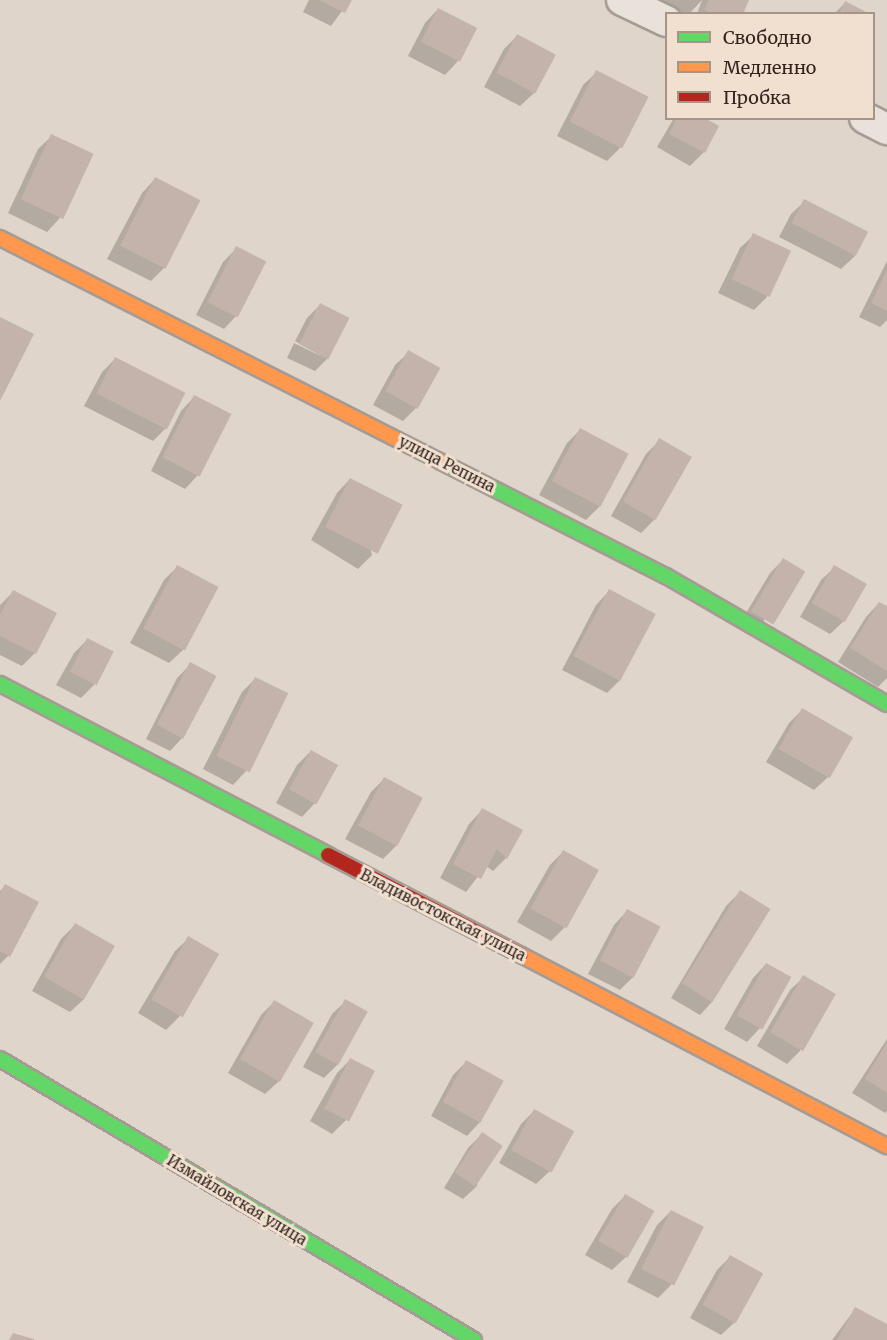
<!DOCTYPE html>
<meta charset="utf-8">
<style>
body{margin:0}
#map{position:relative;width:887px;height:1340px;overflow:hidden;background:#e0d5ca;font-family:Merriweather,serif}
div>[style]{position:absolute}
.shadow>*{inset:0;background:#0003}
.building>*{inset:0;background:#c3b3ab;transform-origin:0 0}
.roads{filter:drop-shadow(2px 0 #a59b94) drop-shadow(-2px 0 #a59b94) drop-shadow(0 2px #a59b94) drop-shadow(0 -2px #a59b94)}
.street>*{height:30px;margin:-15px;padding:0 15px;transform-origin:15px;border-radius:15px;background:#e8e2db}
.fast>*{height:14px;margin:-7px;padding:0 7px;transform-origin:7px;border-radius:7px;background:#63d668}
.slow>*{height:14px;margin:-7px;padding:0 7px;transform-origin:7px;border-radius:7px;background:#ff974d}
.jam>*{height:14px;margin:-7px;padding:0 7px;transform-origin:7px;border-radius:7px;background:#b3261e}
span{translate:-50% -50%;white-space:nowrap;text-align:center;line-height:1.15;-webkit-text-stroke:6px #f1e0d0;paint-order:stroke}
.street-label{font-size:15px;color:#32231d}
.legend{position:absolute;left:665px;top:12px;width:210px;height:108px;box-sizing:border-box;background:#f1e0d0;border:2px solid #a59488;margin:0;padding:8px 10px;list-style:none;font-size:18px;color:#32231d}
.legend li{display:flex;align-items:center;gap:12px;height:30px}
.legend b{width:30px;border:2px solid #a59488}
</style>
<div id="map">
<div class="shadow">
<div style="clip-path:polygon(309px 0,350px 0,331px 26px,303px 12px)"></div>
<div style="clip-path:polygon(650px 0,748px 0,742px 14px,697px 14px,702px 0,689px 14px,678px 14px)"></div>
<div style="clip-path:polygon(845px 3px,867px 14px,834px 14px)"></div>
<div style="clip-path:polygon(438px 9px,458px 61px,445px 75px,408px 56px,425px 23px)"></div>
<div style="clip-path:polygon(517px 36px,534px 93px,520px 106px,484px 87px,504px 49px)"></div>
<div style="clip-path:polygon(597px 72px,620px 148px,607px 161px,557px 136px,583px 85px)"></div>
<div style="clip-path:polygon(674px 118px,702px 118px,704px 152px,690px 166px,657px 147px)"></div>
<div style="clip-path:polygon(52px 136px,60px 218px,47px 232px,8px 213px,38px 149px)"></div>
<div style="clip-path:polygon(155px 179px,164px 268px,151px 281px,107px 259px,142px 193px)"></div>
<div style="clip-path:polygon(805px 201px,855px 256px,841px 269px,779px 237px,791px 214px)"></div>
<div style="clip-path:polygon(754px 235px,767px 297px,754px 310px,718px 293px,740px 248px)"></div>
<div style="clip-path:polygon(237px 248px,264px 262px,237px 315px,224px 329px,196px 315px,223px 262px)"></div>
<div style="clip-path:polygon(887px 261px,887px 320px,880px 327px,859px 317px)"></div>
<div style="clip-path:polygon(320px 305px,328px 358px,315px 371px,287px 358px,294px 343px,325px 358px,295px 341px,307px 318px)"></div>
<div style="clip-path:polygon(409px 352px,416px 408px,403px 421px,373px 405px,395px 365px)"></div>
<div style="clip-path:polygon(115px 359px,166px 428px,153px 441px,84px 406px,102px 372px)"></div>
<div style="clip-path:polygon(194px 397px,198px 475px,185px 489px,151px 471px,181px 411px)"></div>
<div style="clip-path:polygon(580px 430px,600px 506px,586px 520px,539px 495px,567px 443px)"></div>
<div style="clip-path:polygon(660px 440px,690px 458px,654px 520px,641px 533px,611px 516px,646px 454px)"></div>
<div style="clip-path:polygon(350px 479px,372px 555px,358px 569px,311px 540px,337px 493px)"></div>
<div style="clip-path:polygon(783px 560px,759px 637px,739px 625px,770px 573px)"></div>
<div style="clip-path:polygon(177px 567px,183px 650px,169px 663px,130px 643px,164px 580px)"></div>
<div style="clip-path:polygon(835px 567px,844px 621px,830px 634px,800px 617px,821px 580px)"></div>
<div style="clip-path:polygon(609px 591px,654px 615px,620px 680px,607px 693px,562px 670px,596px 605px)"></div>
<div style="clip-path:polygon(13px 592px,35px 653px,22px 666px,0 655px,0 605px)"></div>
<div style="clip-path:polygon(879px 603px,887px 608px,887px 678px,878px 687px,838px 662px,866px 617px)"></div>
<div style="clip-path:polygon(87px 640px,94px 685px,81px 698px,56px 685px,74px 653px)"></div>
<div style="clip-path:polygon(191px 664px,183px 737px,170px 751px,146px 739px,177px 678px)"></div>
<div style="clip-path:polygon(255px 679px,285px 694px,246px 771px,233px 785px,203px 769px,242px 692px)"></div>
<div style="clip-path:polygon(802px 710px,850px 737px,828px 777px,814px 790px,766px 762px,789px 723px)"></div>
<div style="clip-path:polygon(311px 751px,315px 803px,302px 817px,276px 803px,297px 765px)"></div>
<div style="clip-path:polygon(384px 779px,396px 846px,383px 859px,345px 839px,371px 792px)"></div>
<div style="clip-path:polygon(482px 810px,506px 858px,493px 871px,486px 866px,466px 892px,440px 878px,469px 824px)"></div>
<div style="clip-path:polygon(563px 852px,564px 928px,551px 941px,517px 922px,550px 865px)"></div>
<div style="clip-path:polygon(5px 886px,8px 956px,0 964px,0 891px)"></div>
<div style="clip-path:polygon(740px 892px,713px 1001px,700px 1015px,671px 998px,726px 906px)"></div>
<div style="clip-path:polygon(627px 911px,633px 977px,620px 990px,588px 974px,614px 925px)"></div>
<div style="clip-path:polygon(75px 925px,84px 999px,70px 1012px,32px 991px,61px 939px)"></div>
<div style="clip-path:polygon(189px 938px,216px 954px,179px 1017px,166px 1030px,138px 1013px,175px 951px)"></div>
<div style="clip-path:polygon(766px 964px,789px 978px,760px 1028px,747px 1042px,724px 1029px,753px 978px)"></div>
<div style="clip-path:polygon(804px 977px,800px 1051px,787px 1064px,757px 1046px,790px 990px)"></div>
<div style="clip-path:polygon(346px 1001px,337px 1065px,324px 1078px,303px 1067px,332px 1014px)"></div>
<div style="clip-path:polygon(274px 1002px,279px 1081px,265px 1094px,228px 1073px,261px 1015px)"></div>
<div style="clip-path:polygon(887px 1039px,887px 1111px,885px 1113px,852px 1093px)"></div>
<div style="clip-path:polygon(350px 1060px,373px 1072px,346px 1120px,332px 1134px,310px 1121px,337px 1073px)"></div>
<div style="clip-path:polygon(466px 1062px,480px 1122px,467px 1136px,431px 1116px,453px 1075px)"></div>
<div style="clip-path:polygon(534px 1111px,550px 1171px,536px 1184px,499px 1163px,521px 1124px)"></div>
<div style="clip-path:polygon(482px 1134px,477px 1186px,463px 1199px,444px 1188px,468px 1148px)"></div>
<div style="clip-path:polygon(625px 1196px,626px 1257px,612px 1270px,585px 1255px,612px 1209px)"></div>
<div style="clip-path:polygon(671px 1211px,671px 1285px,658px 1298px,627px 1282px,657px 1225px)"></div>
<div style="clip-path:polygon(730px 1257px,735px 1322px,721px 1335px,690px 1318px,717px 1270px)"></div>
<div style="clip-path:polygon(855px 1309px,887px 1326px,887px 1340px,832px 1340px)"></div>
</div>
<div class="building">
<div style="clip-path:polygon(319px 0,352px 0,345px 13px)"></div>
<div style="clip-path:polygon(709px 0,749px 0,743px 14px,713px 14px,704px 10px)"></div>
<div style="clip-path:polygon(845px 1px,870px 14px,839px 14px)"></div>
<div style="left:438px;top:8px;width:44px;height:38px;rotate:27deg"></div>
<div style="left:517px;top:34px;width:44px;height:44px;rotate:28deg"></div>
<div style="left:596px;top:70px;width:59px;height:58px;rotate:27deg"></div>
<div style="clip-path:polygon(677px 118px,705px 118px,719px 126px,705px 153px,669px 134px)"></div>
<div style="left:51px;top:134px;width:47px;height:72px;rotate:25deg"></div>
<div style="left:155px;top:177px;width:51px;height:77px;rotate:27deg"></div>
<div style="left:804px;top:199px;width:72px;height:27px;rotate:27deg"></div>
<div style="left:753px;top:233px;width:42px;height:51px;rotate:25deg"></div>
<div style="left:236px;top:246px;width:34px;height:63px;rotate:27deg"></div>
<div style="clip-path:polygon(887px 270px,887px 311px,871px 303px)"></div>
<div style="left:320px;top:303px;width:33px;height:46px;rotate:27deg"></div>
<div style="clip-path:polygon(0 317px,34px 334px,0 401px)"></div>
<div style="left:408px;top:350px;width:37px;height:47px;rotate:29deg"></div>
<div style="left:115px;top:357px;width:79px;height:41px;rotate:27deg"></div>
<div style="left:194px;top:395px;width:42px;height:70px;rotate:27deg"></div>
<div style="left:580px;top:428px;width:55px;height:60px;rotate:28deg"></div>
<div style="left:659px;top:438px;width:38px;height:73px;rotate:30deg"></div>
<div style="left:350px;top:478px;width:59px;height:55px;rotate:27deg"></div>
<div style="left:783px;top:558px;width:26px;height:62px;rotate:31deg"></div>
<div style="left:177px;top:565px;width:47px;height:72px;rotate:28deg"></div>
<div style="left:834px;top:565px;width:38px;height:44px;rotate:30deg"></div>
<div style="left:609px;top:589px;width:53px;height:76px;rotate:28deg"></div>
<div style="clip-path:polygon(13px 590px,57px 613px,36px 654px,0 636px,0 615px)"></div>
<div style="clip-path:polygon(879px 602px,887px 606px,887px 671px,850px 648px)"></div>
<div style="left:87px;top:638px;width:30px;height:38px;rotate:27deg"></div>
<div style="left:190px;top:662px;width:30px;height:71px;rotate:28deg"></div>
<div style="left:255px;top:677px;width:37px;height:88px;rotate:26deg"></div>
<div style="left:802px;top:708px;width:59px;height:47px;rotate:30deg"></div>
<div style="left:311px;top:750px;width:31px;height:45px;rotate:29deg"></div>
<div style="left:384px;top:777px;width:44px;height:55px;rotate:28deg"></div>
<div style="clip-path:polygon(482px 808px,523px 830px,507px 859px,497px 849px,481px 879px,453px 864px)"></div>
<div style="left:563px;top:850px;width:41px;height:67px;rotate:29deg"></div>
<div style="clip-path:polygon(5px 884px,39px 902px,10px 957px,0 951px,0 893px)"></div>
<div style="left:740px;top:890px;width:36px;height:110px;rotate:32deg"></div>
<div style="left:627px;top:909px;width:38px;height:58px;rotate:28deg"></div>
<div style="left:75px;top:923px;width:46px;height:62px;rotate:30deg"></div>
<div style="left:188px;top:936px;width:36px;height:73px;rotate:30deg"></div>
<div style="left:766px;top:963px;width:29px;height:60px;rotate:29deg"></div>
<div style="left:803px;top:975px;width:38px;height:66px;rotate:30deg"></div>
<div style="left:345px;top:999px;width:26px;height:61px;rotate:29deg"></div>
<div style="left:274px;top:1000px;width:46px;height:68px;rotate:30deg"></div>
<div style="clip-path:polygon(887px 1042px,887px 1093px,865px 1079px)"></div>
<div style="left:350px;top:1058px;width:28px;height:57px;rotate:27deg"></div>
<div style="left:466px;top:1060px;width:43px;height:48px;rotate:29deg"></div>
<div style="left:534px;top:1109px;width:46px;height:47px;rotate:29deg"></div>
<div style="left:482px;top:1132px;width:25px;height:49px;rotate:34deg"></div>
<div style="left:625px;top:1194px;width:34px;height:54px;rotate:30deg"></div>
<div style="left:671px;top:1210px;width:37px;height:66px;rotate:27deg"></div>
<div style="left:730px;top:1255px;width:38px;height:57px;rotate:29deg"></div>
<div style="clip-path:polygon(855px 1307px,887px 1324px,887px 1340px,837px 1340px)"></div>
<div style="clip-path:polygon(13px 1333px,34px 1339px,34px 1340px,9px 1340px)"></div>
</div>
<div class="roads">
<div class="street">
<div style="left:622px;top:0;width:49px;rotate:25.5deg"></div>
<div style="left:865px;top:118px;width:25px;rotate:27deg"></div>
</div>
<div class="fast">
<div style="left:441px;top:462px;width:252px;rotate:26.9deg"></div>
<div style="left:666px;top:576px;width:255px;rotate:30.1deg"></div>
<div style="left:0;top:684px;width:370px;rotate:27.5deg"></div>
<div style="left:0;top:1059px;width:551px;rotate:30.66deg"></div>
</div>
<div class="slow">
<div style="left:0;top:238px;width:495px;rotate:26.9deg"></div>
<div style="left:521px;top:955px;width:413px;rotate:27.6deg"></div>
</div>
<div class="jam">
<div style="left:328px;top:855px;width:217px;rotate:27.4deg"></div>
</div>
</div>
<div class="street-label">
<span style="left:447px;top:464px;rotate:27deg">улица Репина</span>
<span style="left:443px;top:915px;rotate:27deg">Владивостокская улица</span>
<span style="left:237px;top:1200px;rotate:31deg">Измайловская улица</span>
</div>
<ul class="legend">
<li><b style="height:8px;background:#63d668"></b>Свободно</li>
<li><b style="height:8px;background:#ff974d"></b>Медленно</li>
<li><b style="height:8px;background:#b3261e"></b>Пробка</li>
</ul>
</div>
